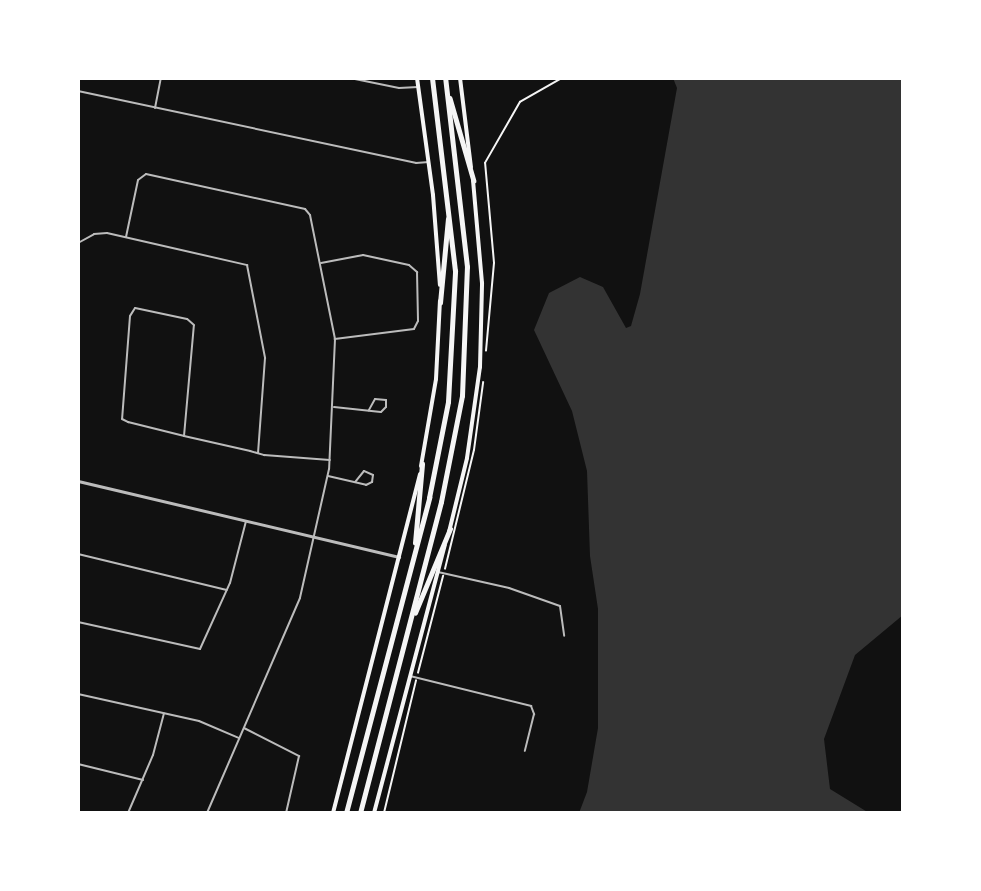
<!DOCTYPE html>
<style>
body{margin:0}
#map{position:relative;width:981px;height:891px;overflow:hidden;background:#111;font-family:"IBM Plex Sans",sans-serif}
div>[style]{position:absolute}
.water>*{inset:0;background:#333}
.path>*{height:1.5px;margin:-0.75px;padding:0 0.75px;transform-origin:0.75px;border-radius:0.75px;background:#f5f5f5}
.minor>*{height:2px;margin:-1px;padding:0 1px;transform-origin:1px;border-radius:1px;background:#bcbcbc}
.tertiary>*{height:3px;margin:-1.5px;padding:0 1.5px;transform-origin:1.5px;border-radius:1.5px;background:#bcbcbc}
.secondary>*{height:4px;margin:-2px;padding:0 2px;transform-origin:2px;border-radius:2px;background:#f5f5f5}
.motorway>*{height:4.5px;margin:-2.25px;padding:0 2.25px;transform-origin:2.25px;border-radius:2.25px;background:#f5f5f5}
span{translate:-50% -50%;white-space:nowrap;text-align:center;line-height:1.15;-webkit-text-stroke:6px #fff;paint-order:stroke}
.frame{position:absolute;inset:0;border:80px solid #fff;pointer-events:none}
</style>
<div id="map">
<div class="water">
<div style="clip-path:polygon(673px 78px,903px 78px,903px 615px,855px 655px,824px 739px,830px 789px,869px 813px,579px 813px,587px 792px,598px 728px,598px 609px,590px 556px,587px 471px,572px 411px,534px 330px,549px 293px,580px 277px,603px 287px,626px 328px,631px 326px,640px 294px,677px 88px)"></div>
</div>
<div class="path">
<div style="left:486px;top:351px;width:88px;rotate:-84.8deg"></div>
<div style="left:494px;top:263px;width:100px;rotate:-95.1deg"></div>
<div style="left:485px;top:163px;width:70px;rotate:-60.2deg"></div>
<div style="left:520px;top:102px;width:48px;rotate:-29.7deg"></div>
<div style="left:445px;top:569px;width:122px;rotate:-76.3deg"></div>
<div style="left:474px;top:450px;width:68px;rotate:-82.3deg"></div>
<div style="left:418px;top:673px;width:100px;rotate:-75.5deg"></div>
<div style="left:384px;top:813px;width:136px;rotate:-76.4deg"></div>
</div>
<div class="minor">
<div style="left:350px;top:78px;width:50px;rotate:11.5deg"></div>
<div style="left:399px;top:88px;width:19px;rotate:-3deg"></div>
<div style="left:78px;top:91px;width:346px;rotate:12deg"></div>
<div style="left:416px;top:163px;width:13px;rotate:-4deg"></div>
<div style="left:155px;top:108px;width:31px;rotate:-79deg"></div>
<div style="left:126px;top:237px;width:58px;rotate:-78.1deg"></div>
<div style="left:138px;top:180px;width:10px;rotate:-37deg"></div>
<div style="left:146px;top:174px;width:163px;rotate:12.4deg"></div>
<div style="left:305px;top:209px;width:8px;rotate:50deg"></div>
<div style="left:310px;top:215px;width:126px;rotate:78.6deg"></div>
<div style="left:335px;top:339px;width:130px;rotate:92.6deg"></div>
<div style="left:329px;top:469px;width:132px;rotate:102.7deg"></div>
<div style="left:300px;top:598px;width:234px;rotate:113.4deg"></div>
<div style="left:78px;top:243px;width:18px;rotate:-29deg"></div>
<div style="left:94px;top:234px;width:13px;rotate:-4deg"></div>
<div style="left:107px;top:233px;width:144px;rotate:12.9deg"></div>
<div style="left:247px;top:265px;width:95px;rotate:79deg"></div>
<div style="left:265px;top:358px;width:95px;rotate:94.2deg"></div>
<div style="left:321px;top:263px;width:43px;rotate:-10.8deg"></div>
<div style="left:363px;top:255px;width:47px;rotate:12.3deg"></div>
<div style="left:409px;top:265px;width:11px;rotate:41deg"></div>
<div style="left:417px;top:272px;width:49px;rotate:88.8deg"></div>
<div style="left:418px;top:321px;width:9px;rotate:117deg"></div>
<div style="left:414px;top:329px;width:80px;rotate:172.8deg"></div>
<div style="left:334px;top:407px;width:47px;rotate:6.1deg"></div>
<div style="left:381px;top:412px;width:7px;rotate:-45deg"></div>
<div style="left:386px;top:407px;width:7px;rotate:-90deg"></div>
<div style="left:386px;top:400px;width:11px;rotate:-175deg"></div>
<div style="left:375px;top:399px;width:13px;rotate:119deg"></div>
<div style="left:184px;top:436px;width:111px;rotate:-84.9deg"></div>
<div style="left:194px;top:325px;width:9px;rotate:-139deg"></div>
<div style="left:187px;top:319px;width:53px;rotate:-168.1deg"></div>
<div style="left:135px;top:308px;width:9px;rotate:122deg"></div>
<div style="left:130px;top:316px;width:103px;rotate:94.4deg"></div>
<div style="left:122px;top:419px;width:7px;rotate:27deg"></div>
<div style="left:128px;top:422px;width:58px;rotate:14deg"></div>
<div style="left:184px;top:436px;width:68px;rotate:12.8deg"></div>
<div style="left:250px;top:451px;width:15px;rotate:16deg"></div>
<div style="left:264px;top:455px;width:66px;rotate:4.3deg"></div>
<div style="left:328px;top:476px;width:39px;rotate:13deg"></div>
<div style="left:366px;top:485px;width:7px;rotate:-27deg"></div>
<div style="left:372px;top:482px;width:7px;rotate:-82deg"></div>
<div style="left:373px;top:475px;width:10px;rotate:-156deg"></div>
<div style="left:364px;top:471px;width:14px;rotate:129deg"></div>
<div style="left:78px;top:554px;width:153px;rotate:13.6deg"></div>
<div style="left:438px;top:572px;width:73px;rotate:12.7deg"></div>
<div style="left:509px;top:588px;width:54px;rotate:19.4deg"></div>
<div style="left:560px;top:606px;width:30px;rotate:82deg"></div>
<div style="left:78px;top:622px;width:125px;rotate:12.5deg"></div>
<div style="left:200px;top:649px;width:72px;rotate:-65.6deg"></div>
<div style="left:230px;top:583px;width:64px;rotate:-75.5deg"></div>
<div style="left:410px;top:676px;width:125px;rotate:13.9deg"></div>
<div style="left:531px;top:706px;width:9px;rotate:69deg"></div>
<div style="left:534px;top:714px;width:38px;rotate:104deg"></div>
<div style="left:78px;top:694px;width:124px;rotate:12.6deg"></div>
<div style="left:199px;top:721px;width:43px;rotate:23deg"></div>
<div style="left:244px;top:728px;width:62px;rotate:27deg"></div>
<div style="left:299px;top:756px;width:58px;rotate:102.8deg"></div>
<div style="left:78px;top:764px;width:67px;rotate:13.8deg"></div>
<div style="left:128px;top:813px;width:63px;rotate:-66.7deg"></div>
<div style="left:153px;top:755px;width:43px;rotate:-75.3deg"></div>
</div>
<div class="tertiary">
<div style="left:78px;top:481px;width:330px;rotate:13.3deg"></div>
</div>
<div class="secondary">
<div style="left:417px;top:78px;width:118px;rotate:82.2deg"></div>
<div style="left:433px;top:195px;width:90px;rotate:85.6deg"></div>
<div style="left:460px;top:78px;width:90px;rotate:83deg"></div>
<div style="left:421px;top:466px;width:88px;rotate:-80.2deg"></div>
<div style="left:436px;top:379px;width:78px;rotate:-87.1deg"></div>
<div style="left:449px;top:532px;width:76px;rotate:-76.3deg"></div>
<div style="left:467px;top:458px;width:92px;rotate:-81.9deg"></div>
<div style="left:480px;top:367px;width:84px;rotate:-88.6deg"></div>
<div style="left:482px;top:283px;width:103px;rotate:-95deg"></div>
<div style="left:333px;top:813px;width:350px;rotate:-75.6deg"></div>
<div style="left:374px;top:813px;width:277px;rotate:-75.2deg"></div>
</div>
<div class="motorway">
<div style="left:450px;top:98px;width:86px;rotate:73.9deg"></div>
<div style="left:440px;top:303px;width:84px;rotate:-84.6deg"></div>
<div style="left:415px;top:543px;width:79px;rotate:-84.9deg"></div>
<div style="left:415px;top:613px;width:91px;rotate:-67.4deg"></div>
<div style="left:346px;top:813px;width:326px;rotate:-75.2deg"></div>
<div style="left:429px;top:498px;width:98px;rotate:-78.8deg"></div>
<div style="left:448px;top:402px;width:131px;rotate:-86.9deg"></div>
<div style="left:455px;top:271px;width:194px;rotate:-96.8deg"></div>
<div style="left:360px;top:813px;width:321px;rotate:-75.4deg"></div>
<div style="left:441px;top:502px;width:108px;rotate:-78.8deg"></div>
<div style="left:462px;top:396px;width:129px;rotate:-87.8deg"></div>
<div style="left:467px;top:267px;width:190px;rotate:-96.6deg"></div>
</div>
<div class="frame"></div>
</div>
